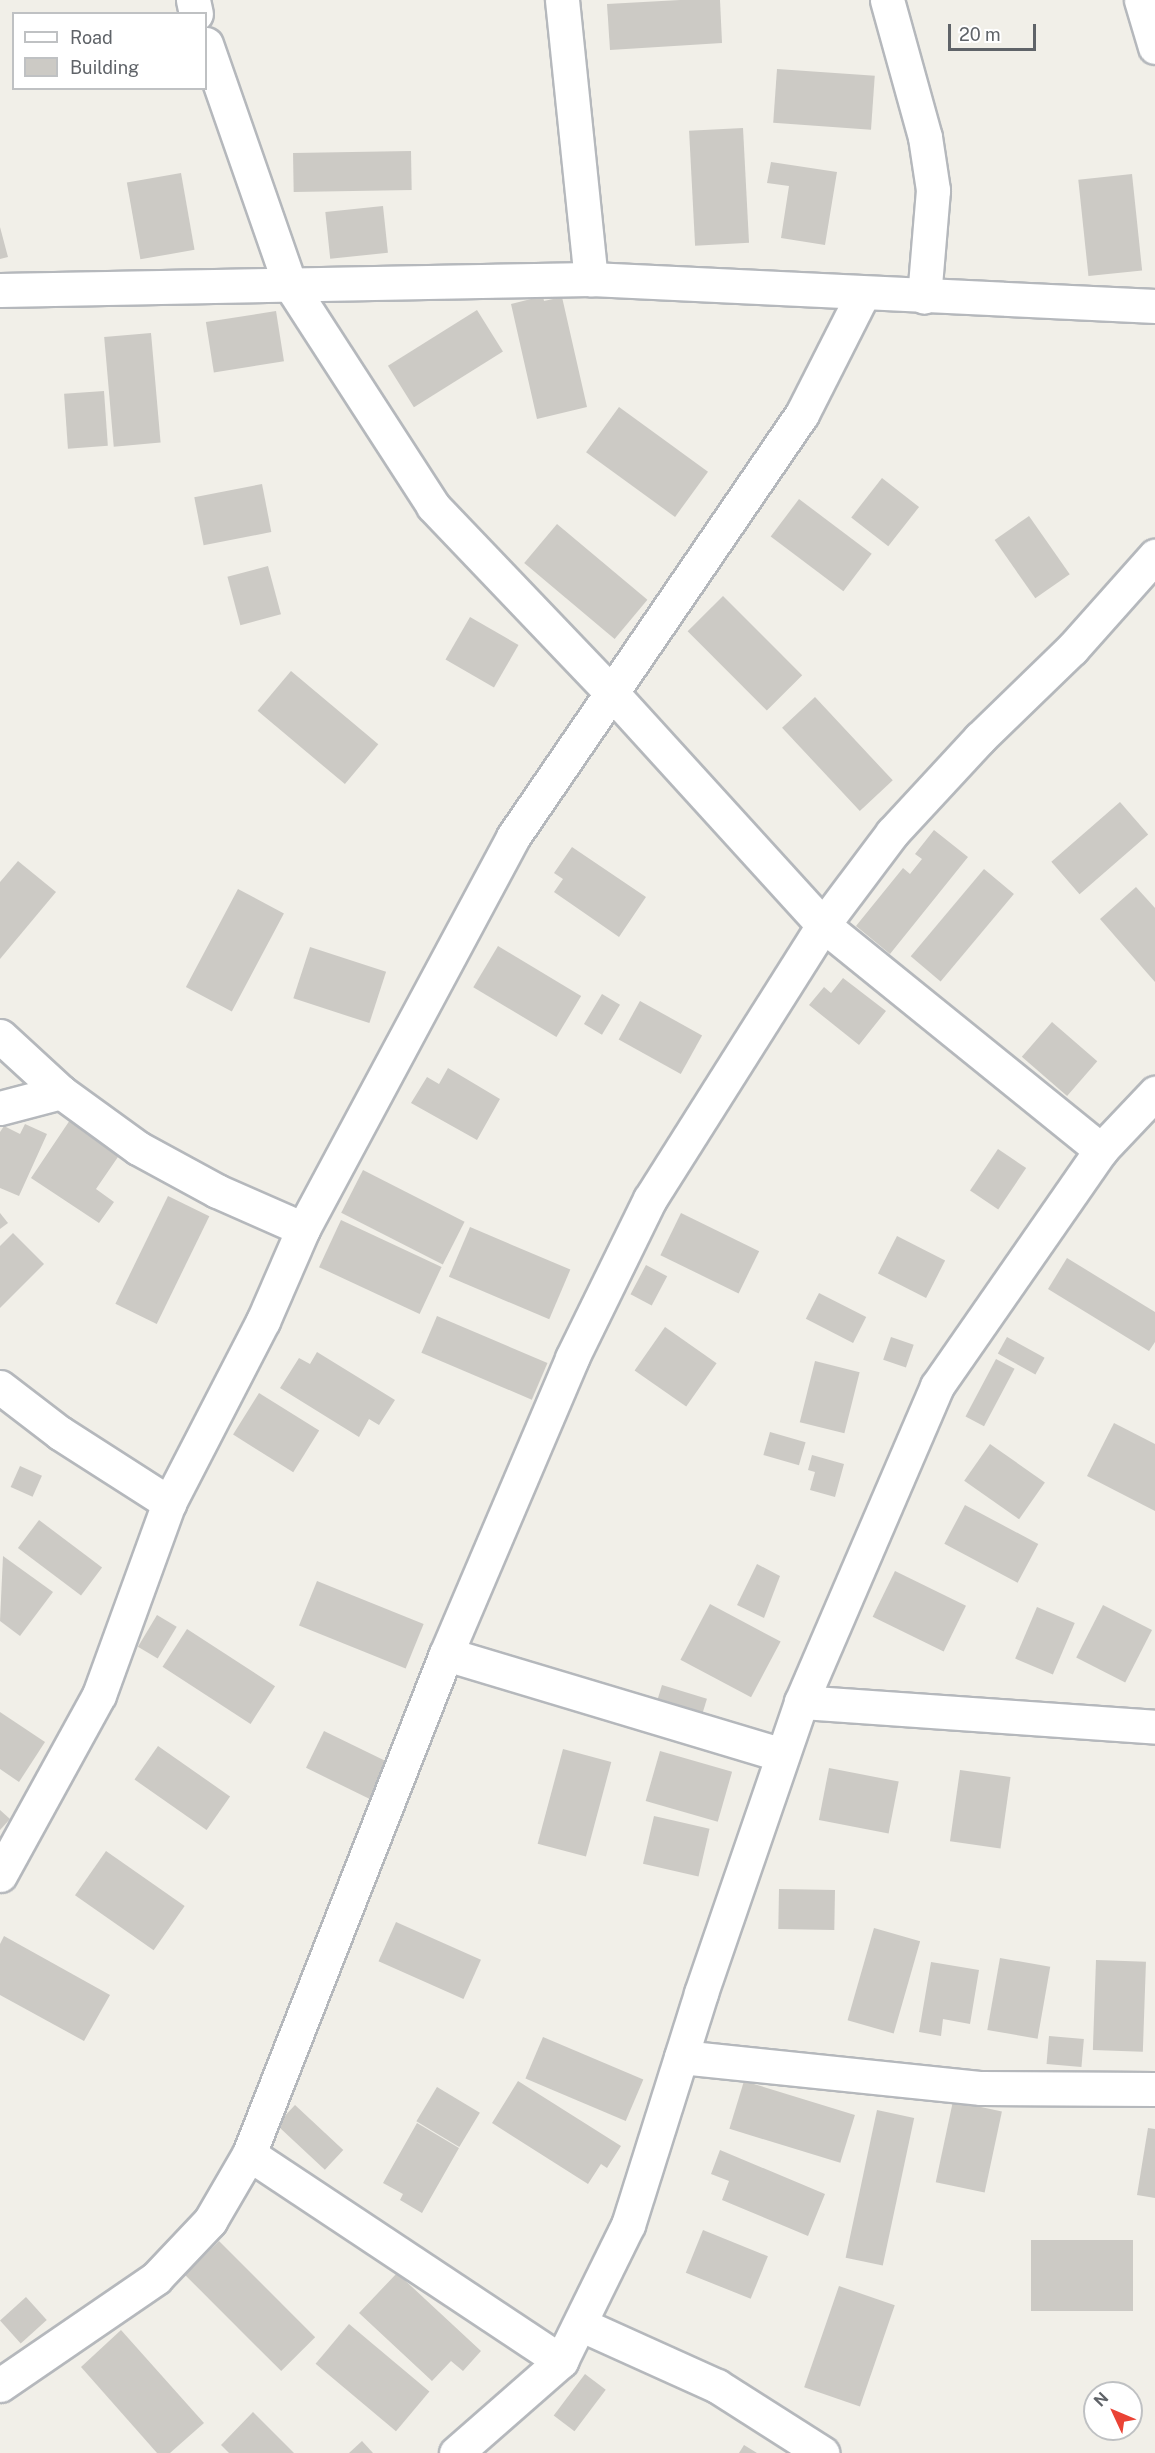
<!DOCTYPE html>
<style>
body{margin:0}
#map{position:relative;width:1155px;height:2453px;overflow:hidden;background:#f1efe8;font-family:"Public Sans",sans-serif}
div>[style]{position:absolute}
.building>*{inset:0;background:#cccac5;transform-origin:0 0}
.roads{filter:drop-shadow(2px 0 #b5b8bc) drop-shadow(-2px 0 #b5b8bc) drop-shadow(0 2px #b5b8bc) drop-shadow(0 -2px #b5b8bc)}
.minor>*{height:33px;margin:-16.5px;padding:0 16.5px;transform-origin:16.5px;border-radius:16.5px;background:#fff}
span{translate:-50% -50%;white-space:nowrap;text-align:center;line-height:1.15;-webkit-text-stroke:4.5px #fff;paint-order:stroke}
.legend{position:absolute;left:12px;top:12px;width:195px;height:78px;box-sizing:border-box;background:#fff;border:2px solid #bfc1c3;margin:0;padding:8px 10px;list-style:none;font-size:18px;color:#5f6368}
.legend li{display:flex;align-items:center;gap:12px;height:30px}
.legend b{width:30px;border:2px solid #bfc1c3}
.north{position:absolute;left:1083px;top:2381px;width:60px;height:60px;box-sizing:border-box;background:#fff;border:2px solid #bfc1c3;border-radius:50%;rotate:314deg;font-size:16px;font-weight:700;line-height:24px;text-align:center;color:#5f6368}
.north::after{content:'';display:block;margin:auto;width:21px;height:27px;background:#ea4335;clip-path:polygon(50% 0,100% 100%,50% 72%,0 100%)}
.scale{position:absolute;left:948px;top:24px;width:88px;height:27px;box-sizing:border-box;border:3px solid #5f6368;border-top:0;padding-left:8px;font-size:18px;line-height:21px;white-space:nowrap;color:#5f6368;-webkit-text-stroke:4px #fff;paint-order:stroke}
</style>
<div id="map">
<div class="building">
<div style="clip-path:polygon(680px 0,720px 0,722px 43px,610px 50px,607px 4px)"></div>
<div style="left:777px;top:69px;width:98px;height:54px;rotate:4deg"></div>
<div style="left:743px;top:128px;width:115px;height:54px;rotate:87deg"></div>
<div style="left:411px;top:151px;width:39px;height:118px;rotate:89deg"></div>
<div style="clip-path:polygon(771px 162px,837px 172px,825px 245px,781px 238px,789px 186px,767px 183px)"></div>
<div style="left:181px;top:173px;width:78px;height:55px;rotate:80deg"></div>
<div style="left:1132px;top:174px;width:97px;height:54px;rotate:84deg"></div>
<div style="left:383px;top:206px;width:47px;height:58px;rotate:84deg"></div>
<div style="clip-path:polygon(0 227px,8px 257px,0 259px)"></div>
<div style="clip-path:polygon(543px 296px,544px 301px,562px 297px,587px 407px,537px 419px,511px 304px)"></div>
<div style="left:477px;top:310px;width:49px;height:105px;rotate:58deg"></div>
<div style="left:276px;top:311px;width:51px;height:71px;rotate:81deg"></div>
<div style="left:151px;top:333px;width:110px;height:47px;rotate:85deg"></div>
<div style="left:104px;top:391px;width:55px;height:40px;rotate:86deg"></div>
<div style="left:619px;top:407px;width:110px;height:56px;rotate:36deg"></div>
<div style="left:882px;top:478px;width:47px;height:50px;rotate:38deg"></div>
<div style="left:262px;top:484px;width:49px;height:69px;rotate:79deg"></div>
<div style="left:799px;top:499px;width:91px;height:47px;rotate:37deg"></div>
<div style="left:1029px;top:516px;width:71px;height:42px;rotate:55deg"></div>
<div style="left:557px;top:524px;width:118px;height:51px;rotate:40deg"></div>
<div style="left:268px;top:566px;width:50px;height:42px;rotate:75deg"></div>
<div style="left:723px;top:596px;width:112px;height:50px;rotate:45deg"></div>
<div style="left:470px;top:617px;width:56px;height:49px;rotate:30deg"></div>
<div style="left:291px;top:671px;width:114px;height:52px;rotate:40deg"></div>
<div style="left:815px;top:697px;width:114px;height:45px;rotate:47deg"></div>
<div style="left:1120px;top:802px;width:43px;height:91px;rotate:49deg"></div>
<div style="clip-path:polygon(934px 830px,968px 857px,890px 954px,856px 926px,903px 868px,910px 874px,922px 859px,915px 854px)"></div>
<div style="clip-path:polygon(572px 847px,646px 897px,619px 937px,554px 892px,563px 879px,554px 873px)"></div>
<div style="clip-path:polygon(18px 861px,56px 892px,0 959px,0 882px)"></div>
<div style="left:984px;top:869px;width:39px;height:114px;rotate:40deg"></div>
<div style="clip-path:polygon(1136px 887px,1155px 908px,1155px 982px,1100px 919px)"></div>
<div style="left:238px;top:889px;width:52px;height:111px;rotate:28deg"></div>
<div style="left:498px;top:946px;width:97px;height:48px;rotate:31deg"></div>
<div style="left:310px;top:947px;width:80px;height:54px;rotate:18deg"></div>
<div style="clip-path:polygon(843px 978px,886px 1011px,859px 1045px,809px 1005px,824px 987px,831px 993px)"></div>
<div style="left:602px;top:994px;width:21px;height:35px;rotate:31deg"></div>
<div style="left:640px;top:1001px;width:71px;height:44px;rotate:29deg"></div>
<div style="left:1052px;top:1022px;width:60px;height:46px;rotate:41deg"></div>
<div style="clip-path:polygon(448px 1068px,500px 1099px,477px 1140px,411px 1103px,427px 1077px,439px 1084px)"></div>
<div style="clip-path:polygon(70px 1120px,120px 1154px,96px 1189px,114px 1202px,99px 1223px,31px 1178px)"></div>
<div style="clip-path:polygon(25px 1124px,47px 1134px,19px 1196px,0 1188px,0 1132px,4px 1126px,20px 1134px)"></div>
<div style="left:998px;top:1149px;width:34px;height:50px;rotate:34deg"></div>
<div style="left:363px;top:1170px;width:114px;height:48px;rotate:27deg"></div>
<div style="left:168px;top:1196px;width:46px;height:120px;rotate:26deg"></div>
<div style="clip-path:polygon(0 1213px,8px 1223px,0 1229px)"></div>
<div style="left:681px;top:1213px;width:87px;height:47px;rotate:26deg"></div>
<div style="left:341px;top:1220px;width:111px;height:52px;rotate:25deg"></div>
<div style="left:470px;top:1227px;width:109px;height:54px;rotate:23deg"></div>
<div style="clip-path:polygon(13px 1233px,44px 1264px,0 1308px,0 1246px)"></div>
<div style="left:897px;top:1236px;width:54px;height:42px;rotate:27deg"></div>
<div style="clip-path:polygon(1067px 1258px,1155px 1312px,1155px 1342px,1149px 1351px,1048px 1289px)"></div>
<div style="left:646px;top:1265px;width:24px;height:33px;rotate:28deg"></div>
<div style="left:819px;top:1293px;width:53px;height:29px;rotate:27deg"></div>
<div style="left:437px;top:1316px;width:120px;height:40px;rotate:23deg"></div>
<div style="left:665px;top:1327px;width:63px;height:53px;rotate:35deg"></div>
<div style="left:891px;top:1337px;width:24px;height:24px;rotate:19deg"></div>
<div style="left:1007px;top:1337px;width:43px;height:19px;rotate:29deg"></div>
<div style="clip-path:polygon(317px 1352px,395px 1400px,379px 1425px,369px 1419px,359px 1437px,280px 1388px,299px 1358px,310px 1364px)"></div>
<div style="left:996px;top:1359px;width:21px;height:65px;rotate:28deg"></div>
<div style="left:815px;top:1361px;width:46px;height:63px;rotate:14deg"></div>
<div style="left:259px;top:1393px;width:71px;height:49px;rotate:32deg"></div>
<div style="clip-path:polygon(1114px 1423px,1155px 1444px,1155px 1511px,1087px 1476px)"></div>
<div style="left:770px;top:1432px;width:37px;height:24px;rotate:16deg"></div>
<div style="left:990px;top:1444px;width:67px;height:45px;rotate:35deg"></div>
<div style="clip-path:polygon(812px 1455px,844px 1464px,835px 1497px,810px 1490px,815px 1472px,808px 1470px)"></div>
<div style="left:20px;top:1466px;width:24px;height:23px;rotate:24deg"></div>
<div style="left:965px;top:1505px;width:83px;height:44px;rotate:28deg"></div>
<div style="left:39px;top:1520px;width:79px;height:35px;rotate:37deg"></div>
<div style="clip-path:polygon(3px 1556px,53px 1592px,20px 1636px,0 1621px)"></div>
<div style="clip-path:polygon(757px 1564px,780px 1576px,764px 1618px,737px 1605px)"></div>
<div style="left:895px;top:1571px;width:79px;height:51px;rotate:26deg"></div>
<div style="left:317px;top:1581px;width:115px;height:48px;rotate:22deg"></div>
<div style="left:710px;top:1604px;width:80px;height:63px;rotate:28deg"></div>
<div style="left:1103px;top:1605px;width:55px;height:59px;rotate:27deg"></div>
<div style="left:1037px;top:1607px;width:41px;height:56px;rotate:23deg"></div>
<div style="left:157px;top:1615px;width:23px;height:37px;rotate:31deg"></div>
<div style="left:187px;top:1629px;width:105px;height:45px;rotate:33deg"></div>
<div style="left:662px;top:1685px;width:47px;height:23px;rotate:17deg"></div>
<div style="clip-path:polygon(0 1712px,45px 1742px,19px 1782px,0 1769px)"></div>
<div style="left:324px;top:1731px;width:72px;height:41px;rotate:26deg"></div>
<div style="left:158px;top:1746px;width:88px;height:41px;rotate:35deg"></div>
<div style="left:563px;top:1749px;width:50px;height:98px;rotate:15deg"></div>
<div style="left:660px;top:1751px;width:75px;height:52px;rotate:16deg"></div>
<div style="left:829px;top:1768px;width:71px;height:53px;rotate:11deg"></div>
<div style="left:960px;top:1770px;width:51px;height:72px;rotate:8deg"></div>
<div style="clip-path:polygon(0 1810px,10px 1819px,0 1830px)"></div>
<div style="left:654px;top:1816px;width:57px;height:49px;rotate:13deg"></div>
<div style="left:106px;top:1851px;width:96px;height:54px;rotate:35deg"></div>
<div style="left:779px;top:1889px;width:56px;height:40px;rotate:1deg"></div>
<div style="left:396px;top:1922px;width:93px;height:43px;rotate:24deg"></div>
<div style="left:874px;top:1928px;width:48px;height:96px;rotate:16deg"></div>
<div style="clip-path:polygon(4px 1936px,110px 1995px,84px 2041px,0 1995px,0 1944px)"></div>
<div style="left:1000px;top:1958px;width:51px;height:73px;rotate:10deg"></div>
<div style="left:1096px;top:1960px;width:50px;height:90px;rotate:2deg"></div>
<div style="clip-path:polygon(931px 1962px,979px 1970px,970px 2024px,943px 2019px,941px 2036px,919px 2032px)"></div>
<div style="left:1049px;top:2036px;width:35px;height:28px;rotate:5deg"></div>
<div style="left:543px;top:2037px;width:109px;height:45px;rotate:23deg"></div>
<div style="clip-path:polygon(518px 2081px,621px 2146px,607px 2168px,601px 2164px,588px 2184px,492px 2123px)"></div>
<div style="left:744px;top:2081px;width:116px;height:50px;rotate:17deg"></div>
<div style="left:437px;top:2087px;width:50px;height:40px;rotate:31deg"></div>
<div style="left:953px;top:2101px;width:50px;height:83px;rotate:12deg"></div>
<div style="left:295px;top:2105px;width:66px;height:27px;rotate:43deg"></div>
<div style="left:877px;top:2110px;width:38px;height:151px;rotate:12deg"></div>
<div style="clip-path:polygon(417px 2123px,459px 2148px,422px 2213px,400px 2200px,403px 2194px,383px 2183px)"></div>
<div style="clip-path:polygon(1148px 2128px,1155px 2129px,1155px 2198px,1137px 2195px)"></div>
<div style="clip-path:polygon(720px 2150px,825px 2194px,808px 2236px,722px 2200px,729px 2181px,711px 2174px)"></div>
<div style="left:703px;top:2230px;width:70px;height:46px;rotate:22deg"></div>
<div style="left:1031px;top:2240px;width:102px;height:71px"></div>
<div style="left:219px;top:2241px;width:136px;height:48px;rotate:45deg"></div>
<div style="clip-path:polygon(397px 2273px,481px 2351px,463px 2371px,451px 2361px,432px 2381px,359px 2313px)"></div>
<div style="left:839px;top:2286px;width:59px;height:107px;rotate:19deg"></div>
<div style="left:26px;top:2297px;width:31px;height:35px;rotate:48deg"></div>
<div style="left:349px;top:2324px;width:105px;height:52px;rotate:40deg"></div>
<div style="clip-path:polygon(121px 2330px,204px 2423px,170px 2453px,157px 2453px,81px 2367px)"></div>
<div style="left:585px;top:2374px;width:26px;height:52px;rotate:37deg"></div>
<div style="clip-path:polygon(253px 2412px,294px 2453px,229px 2453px,221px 2445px)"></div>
<div style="clip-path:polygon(362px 2441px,373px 2453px,349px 2453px)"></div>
<div style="clip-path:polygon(744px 2445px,757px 2453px,739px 2453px)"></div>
</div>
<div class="roads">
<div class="minor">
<div style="left:193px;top:0;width:14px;rotate:78deg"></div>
<div style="left:562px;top:0;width:281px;rotate:84.1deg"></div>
<div style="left:887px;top:0;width:142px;rotate:74.5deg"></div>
<div style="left:925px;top:137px;width:54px;rotate:81.4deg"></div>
<div style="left:933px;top:190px;width:107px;rotate:94.8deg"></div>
<div style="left:1141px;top:0;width:49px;rotate:73.4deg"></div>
<div style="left:206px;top:44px;width:253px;rotate:70.8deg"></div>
<div style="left:289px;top:283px;width:265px;rotate:57.1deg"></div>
<div style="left:433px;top:506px;width:257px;rotate:46.3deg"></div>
<div style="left:611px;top:692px;width:315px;rotate:47.7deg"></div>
<div style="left:823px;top:925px;width:358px;rotate:39deg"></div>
<div style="left:0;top:290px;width:591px;rotate:-1.07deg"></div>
<div style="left:591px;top:279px;width:565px;rotate:2.74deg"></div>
<div style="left:0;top:1036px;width:83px;rotate:42.6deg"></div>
<div style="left:61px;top:1092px;width:63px;rotate:165.3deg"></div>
<div style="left:61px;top:1092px;width:95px;rotate:36deg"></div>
<div style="left:138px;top:1148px;width:90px;rotate:28.6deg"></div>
<div style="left:217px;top:1191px;width:94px;rotate:23.8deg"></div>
<div style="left:0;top:1387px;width:76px;rotate:37.5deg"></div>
<div style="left:60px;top:1433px;width:130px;rotate:32.7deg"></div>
<div style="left:446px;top:1654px;width:351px;rotate:16.7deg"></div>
<div style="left:801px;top:1702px;width:355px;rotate:4deg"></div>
<div style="left:0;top:1875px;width:205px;rotate:-61.2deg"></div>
<div style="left:99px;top:1695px;width:204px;rotate:-70deg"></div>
<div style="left:169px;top:1503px;width:205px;rotate:-62.7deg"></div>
<div style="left:263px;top:1321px;width:100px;rotate:-66.5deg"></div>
<div style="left:303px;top:1229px;width:445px;rotate:-61.8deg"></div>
<div style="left:513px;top:837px;width:512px;rotate:-55.66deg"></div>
<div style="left:802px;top:414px;width:135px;rotate:-63.1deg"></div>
<div style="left:681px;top:2057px;width:302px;rotate:5.9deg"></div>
<div style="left:981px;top:2088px;width:174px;rotate:0.3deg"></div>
<div style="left:249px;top:2154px;width:374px;rotate:33.6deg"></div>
<div style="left:582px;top:2325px;width:148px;rotate:24.3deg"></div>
<div style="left:717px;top:2386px;width:125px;rotate:32.5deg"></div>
<div style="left:0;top:2385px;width:189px;rotate:-34.4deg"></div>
<div style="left:156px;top:2278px;width:79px;rotate:-46.5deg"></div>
<div style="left:210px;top:2221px;width:78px;rotate:-59.8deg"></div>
<div style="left:249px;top:2154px;width:537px;rotate:-68.5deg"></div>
<div style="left:446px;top:1654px;width:322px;rotate:-66.9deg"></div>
<div style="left:572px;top:1358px;width:177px;rotate:-63.9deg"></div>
<div style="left:650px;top:1199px;width:324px;rotate:-57.7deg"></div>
<div style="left:823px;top:925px;width:115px;rotate:-53.1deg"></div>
<div style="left:892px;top:833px;width:129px;rotate:-47.2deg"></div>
<div style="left:980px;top:738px;width:128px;rotate:-44.1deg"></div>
<div style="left:1072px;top:649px;width:125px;rotate:-48.3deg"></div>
<div style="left:456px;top:2453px;width:140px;rotate:-41.2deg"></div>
<div style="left:561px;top:2361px;width:152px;rotate:-63.8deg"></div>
<div style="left:628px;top:2225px;width:243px;rotate:-72.5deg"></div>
<div style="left:701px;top:1993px;width:308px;rotate:-71deg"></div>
<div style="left:801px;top:1702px;width:344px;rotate:-66.7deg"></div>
<div style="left:937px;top:1386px;width:287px;rotate:-55.2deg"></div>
<div style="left:1101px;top:1150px;width:79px;rotate:-46.5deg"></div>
</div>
</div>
<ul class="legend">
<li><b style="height:8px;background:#fff"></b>Road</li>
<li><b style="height:16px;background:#cccac5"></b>Building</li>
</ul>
<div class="north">N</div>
<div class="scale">20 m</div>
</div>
